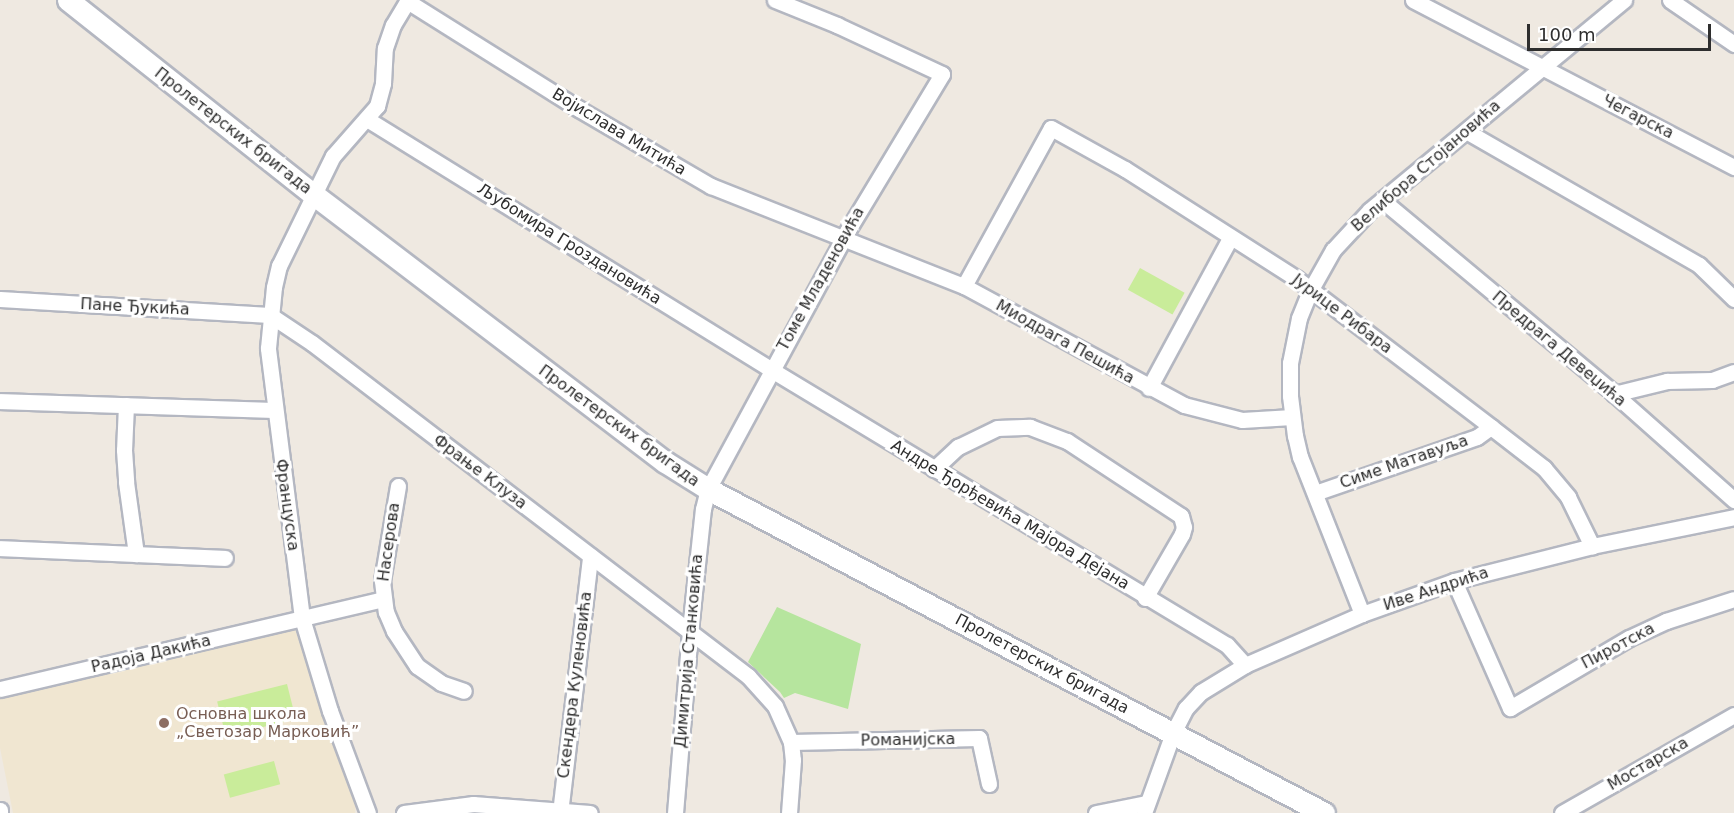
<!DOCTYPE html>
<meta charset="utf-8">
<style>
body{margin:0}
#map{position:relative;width:1734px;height:813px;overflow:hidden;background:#efe9e1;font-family:"DejaVu Sans",sans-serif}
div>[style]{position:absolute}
.education>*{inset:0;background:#f0e6d1}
.green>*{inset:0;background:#b6e59e}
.pitch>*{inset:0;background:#c9ec9a;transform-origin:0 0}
.roads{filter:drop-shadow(2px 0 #b4b7c1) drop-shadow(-2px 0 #b4b7c1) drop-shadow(0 2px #b4b7c1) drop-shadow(0 -2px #b4b7c1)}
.street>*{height:15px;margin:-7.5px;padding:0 7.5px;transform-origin:7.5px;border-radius:7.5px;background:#fff}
.secondary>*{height:21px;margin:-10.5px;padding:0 10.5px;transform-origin:10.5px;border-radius:10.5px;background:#fff}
.dots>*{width:16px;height:16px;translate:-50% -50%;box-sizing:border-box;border:3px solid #fff;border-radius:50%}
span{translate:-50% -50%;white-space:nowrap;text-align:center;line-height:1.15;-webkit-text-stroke:6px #fff;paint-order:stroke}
.street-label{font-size:16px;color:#2e2e2e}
.education-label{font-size:16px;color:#785e54}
.left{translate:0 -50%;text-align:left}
.scale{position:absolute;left:1527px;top:24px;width:184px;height:27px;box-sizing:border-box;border:3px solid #2e2e2e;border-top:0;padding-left:8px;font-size:18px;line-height:21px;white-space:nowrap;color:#2e2e2e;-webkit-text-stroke:4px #fff;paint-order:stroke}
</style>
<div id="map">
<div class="education">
<div style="clip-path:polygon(294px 626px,356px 801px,355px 813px,13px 813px,0 748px,0 698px)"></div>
</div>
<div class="green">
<div style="clip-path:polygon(777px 607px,861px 644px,848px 709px,795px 693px,784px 698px,780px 692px,748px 662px)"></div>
</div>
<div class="pitch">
<div style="left:1140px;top:268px;width:51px;height:25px;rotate:29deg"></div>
<div style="left:287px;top:684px;width:36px;height:72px;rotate:76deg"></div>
<div style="left:274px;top:761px;width:24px;height:52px;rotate:75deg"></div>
</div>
<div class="roads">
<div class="street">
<div style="left:1413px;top:0;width:362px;rotate:27.5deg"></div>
<div style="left:1670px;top:0;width:78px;rotate:34.5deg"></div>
<div style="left:407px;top:1px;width:203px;rotate:32.1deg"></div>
<div style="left:579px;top:109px;width:153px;rotate:30.3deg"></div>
<div style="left:711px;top:186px;width:272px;rotate:21.6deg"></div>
<div style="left:964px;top:286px;width:250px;rotate:28.4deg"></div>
<div style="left:1184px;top:405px;width:60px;rotate:14.5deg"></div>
<div style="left:1242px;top:420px;width:50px;rotate:-3.4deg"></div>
<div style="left:367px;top:119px;width:474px;rotate:31.8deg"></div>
<div style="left:770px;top:369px;width:534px;rotate:31.13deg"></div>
<div style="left:1227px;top:645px;width:27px;rotate:48deg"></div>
<div style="left:1466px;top:131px;width:269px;rotate:29.9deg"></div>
<div style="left:1699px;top:265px;width:49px;rotate:44.2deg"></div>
<div style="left:1382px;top:200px;width:297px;rotate:39.8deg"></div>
<div style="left:1610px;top:390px;width:166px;rotate:41.6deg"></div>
<div style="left:964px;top:286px;width:180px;rotate:-61.2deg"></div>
<div style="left:1051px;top:128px;width:85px;rotate:29deg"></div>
<div style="left:1125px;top:169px;width:204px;rotate:32.6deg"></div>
<div style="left:1297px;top:279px;width:244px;rotate:37.3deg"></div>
<div style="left:1491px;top:427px;width:67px;rotate:37.7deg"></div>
<div style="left:1544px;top:468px;width:38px;rotate:50deg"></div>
<div style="left:1568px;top:497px;width:55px;rotate:63.9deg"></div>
<div style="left:0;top:299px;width:270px;rotate:3.4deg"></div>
<div style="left:270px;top:315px;width:50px;rotate:33.7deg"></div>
<div style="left:312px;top:343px;width:549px;rotate:37.37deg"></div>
<div style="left:748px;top:676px;width:40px;rotate:48deg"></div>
<div style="left:775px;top:706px;width:39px;rotate:66deg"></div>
<div style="left:791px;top:742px;width:18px;rotate:84deg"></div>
<div style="left:793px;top:760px;width:53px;rotate:94.3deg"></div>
<div style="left:1149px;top:388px;width:170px;rotate:-61.6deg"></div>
<div style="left:1614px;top:394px;width:55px;rotate:-13.8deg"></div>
<div style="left:1667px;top:381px;width:45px;rotate:-1.3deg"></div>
<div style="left:1712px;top:380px;width:23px;rotate:-20deg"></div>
<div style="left:0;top:401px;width:274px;rotate:1.9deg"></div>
<div style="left:126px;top:405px;width:45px;rotate:92.5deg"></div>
<div style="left:124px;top:450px;width:32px;rotate:86deg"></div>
<div style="left:126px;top:482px;width:73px;rotate:82.1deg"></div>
<div style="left:934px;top:469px;width:33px;rotate:-43deg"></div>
<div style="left:958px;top:447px;width:43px;rotate:-26deg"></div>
<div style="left:997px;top:428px;width:33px;rotate:-2deg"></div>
<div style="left:1030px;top:427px;width:40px;rotate:21deg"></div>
<div style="left:1067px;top:441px;width:136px;rotate:33.3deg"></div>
<div style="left:1181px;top:516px;width:11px;rotate:75deg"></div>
<div style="left:1184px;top:527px;width:7px;rotate:106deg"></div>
<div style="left:1182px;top:534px;width:74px;rotate:120deg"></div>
<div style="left:398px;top:486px;width:96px;rotate:99.6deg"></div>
<div style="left:382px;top:581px;width:31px;rotate:83deg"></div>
<div style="left:386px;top:612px;width:21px;rotate:67deg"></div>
<div style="left:394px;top:631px;width:42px;rotate:56.7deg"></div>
<div style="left:417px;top:666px;width:29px;rotate:35deg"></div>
<div style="left:441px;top:683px;width:24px;rotate:19deg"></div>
<div style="left:1315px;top:493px;width:171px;rotate:-19.1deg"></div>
<div style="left:1477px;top:437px;width:17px;rotate:-36deg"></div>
<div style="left:0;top:548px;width:225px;rotate:2.5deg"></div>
<div style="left:1454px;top:581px;width:139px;rotate:66.2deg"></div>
<div style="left:1510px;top:708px;width:138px;rotate:-30.5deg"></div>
<div style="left:1629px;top:638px;width:41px;rotate:-24.7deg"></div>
<div style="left:1666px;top:621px;width:71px;rotate:-17.9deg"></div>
<div style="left:1362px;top:614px;width:169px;rotate:-111.5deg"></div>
<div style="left:1300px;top:457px;width:22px;rotate:-103deg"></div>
<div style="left:1295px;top:436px;width:40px;rotate:-97.1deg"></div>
<div style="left:1290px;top:396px;width:33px;rotate:-90deg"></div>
<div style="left:1290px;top:363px;width:46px;rotate:-78.7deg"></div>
<div style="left:1299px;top:318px;width:31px;rotate:-68deg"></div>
<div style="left:1311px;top:289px;width:45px;rotate:-60.6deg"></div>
<div style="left:1333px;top:250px;width:54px;rotate:-47.2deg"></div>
<div style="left:1370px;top:210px;width:330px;rotate:-39.6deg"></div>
<div style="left:0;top:689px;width:393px;rotate:-13.2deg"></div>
<div style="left:791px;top:742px;width:188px;rotate:-1.2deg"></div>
<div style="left:979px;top:738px;width:47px;rotate:77.7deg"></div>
<div style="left:0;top:810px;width:3px;rotate:90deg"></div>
<div style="left:368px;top:813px;width:109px;rotate:-110.4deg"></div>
<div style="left:330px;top:711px;width:97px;rotate:-106.8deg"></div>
<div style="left:302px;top:618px;width:272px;rotate:-97.2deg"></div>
<div style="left:268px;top:348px;width:61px;rotate:-84.4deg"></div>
<div style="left:274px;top:287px;width:22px;rotate:-77deg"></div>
<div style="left:279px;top:266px;width:123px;rotate:-63.9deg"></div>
<div style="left:333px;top:156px;width:67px;rotate:-48.7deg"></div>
<div style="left:377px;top:106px;width:24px;rotate:-75deg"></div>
<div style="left:383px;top:83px;width:35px;rotate:-87deg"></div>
<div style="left:385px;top:48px;width:24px;rotate:-71deg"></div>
<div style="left:393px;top:25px;width:29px;rotate:-59deg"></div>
<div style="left:404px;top:813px;width:70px;rotate:-7.4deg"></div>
<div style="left:473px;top:804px;width:117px;rotate:4.4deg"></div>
<div style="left:560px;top:813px;width:259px;rotate:-83.3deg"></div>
<div style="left:675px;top:813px;width:184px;rotate:-85.3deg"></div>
<div style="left:690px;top:630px;width:122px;rotate:-83.9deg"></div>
<div style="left:703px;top:509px;width:21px;rotate:-76deg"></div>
<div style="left:708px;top:489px;width:294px;rotate:-61.6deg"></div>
<div style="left:848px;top:230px;width:182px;rotate:-58.9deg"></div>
<div style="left:942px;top:74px;width:116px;rotate:-155deg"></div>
<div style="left:837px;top:25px;width:67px;rotate:-158deg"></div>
<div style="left:1096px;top:813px;width:51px;rotate:-11.3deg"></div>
<div style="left:1144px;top:813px;width:85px;rotate:-70.1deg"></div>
<div style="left:1173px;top:733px;width:28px;rotate:-63deg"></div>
<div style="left:1186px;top:708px;width:22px;rotate:-47deg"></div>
<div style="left:1201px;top:692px;width:52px;rotate:-31.5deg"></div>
<div style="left:1245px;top:665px;width:128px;rotate:-23.6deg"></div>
<div style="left:1362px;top:614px;width:98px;rotate:-19.7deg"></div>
<div style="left:1454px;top:581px;width:142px;rotate:-14.2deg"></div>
<div style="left:1592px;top:546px;width:145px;rotate:-11.5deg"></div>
<div style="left:1562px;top:813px;width:198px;rotate:-29.7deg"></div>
</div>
<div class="secondary">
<div style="left:68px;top:0;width:313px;rotate:38.4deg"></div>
<div style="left:313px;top:194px;width:442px;rotate:37.3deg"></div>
<div style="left:665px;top:462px;width:51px;rotate:32.1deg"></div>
<div style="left:708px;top:489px;width:696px;rotate:27.74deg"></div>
</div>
</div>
<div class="dots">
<div style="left:164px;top:723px;background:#8d6e63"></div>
</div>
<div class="street-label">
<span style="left:1638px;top:117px;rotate:27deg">Чегарска</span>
<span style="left:233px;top:131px;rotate:38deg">Пролетерских бригада</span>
<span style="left:619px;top:132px;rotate:31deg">Војислава Митића</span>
<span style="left:1426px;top:166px;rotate:-41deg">Велибора Стојановића</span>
<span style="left:569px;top:244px;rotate:32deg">Љубомира Гроздановића</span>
<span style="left:821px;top:279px;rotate:-61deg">Томе Младеновића</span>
<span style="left:135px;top:307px;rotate:3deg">Пане Ђукића</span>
<span style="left:1342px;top:314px;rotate:37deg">Јурице Рибара</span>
<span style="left:1065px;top:342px;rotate:29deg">Миодрага Пешића</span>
<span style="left:1559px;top:349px;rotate:40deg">Предрага Девеџића</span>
<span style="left:619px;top:426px;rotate:36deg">Пролетерских бригада</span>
<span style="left:1404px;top:462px;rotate:-19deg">Симе Матавуља</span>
<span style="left:480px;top:472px;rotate:37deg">Фрање Клуза</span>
<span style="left:287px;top:505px;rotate:82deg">Француска</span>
<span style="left:1010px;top:515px;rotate:31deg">Андре Ђорђевића Мајора Дејана</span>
<span style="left:389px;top:542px;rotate:-82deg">Насерова</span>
<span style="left:1436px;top:589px;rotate:-18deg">Иве Андрића</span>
<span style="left:1618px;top:646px;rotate:-28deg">Пиротска</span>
<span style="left:689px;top:651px;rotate:-85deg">Димитрија Станковића</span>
<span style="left:151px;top:654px;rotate:-13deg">Радоја Дакића</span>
<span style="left:1042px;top:664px;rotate:28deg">Пролетерских бригада</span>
<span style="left:575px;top:685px;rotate:-83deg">Скендера Куленовића</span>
<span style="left:908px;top:740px;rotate:-1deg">Романијска</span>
<span style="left:1648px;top:764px;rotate:-30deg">Мостарска</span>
</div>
<div class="education-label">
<span class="left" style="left:176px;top:723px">Основна школа<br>„Светозар Марковић”</span>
</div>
<div class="scale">100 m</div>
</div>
